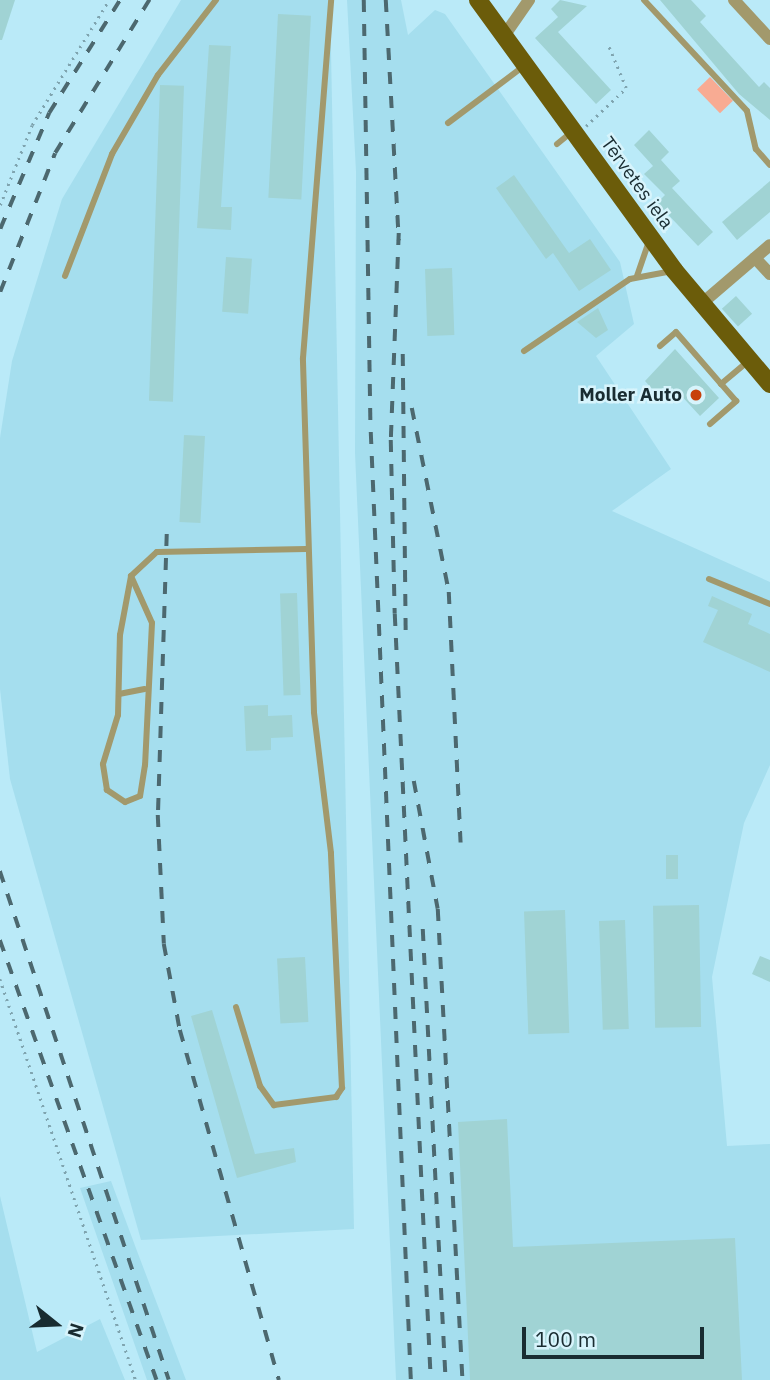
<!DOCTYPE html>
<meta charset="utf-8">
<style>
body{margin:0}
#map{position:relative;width:770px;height:1380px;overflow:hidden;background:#baeaf8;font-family:"IBM Plex Sans",sans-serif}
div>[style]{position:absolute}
.built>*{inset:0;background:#a5deee}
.green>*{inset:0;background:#f8ab93;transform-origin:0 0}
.building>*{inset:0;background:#a0d3d4;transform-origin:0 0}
.path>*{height:2.5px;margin-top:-1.25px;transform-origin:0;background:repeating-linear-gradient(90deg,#7fa4af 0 2px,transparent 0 7px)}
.lane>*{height:6px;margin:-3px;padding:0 3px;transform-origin:3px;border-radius:3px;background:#a2996c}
.street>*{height:12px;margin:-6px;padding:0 6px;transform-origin:6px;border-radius:6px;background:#a2996c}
.primary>*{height:18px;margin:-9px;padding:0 9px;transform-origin:9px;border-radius:9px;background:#6b5c0a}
.rail>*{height:3.5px;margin-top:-1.75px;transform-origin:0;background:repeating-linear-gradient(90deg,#4c686f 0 12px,transparent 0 24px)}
.dots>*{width:19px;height:19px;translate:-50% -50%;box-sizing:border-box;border:4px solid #d7f4fc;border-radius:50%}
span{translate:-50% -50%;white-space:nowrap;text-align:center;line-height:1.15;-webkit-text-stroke:5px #d7f4fc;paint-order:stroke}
.street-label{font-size:19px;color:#192c31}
.poi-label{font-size:19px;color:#192c31;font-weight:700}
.right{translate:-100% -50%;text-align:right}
.north{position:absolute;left:21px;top:1289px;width:70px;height:70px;-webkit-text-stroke:5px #d7f4fc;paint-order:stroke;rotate:108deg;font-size:19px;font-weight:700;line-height:28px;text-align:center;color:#192c31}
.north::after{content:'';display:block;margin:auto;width:24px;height:32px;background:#192c31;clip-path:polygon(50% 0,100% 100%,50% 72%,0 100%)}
.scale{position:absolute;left:522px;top:1327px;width:182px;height:32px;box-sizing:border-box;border:4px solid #192c31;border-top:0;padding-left:9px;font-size:21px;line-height:24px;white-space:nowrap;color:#192c31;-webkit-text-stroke:5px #d7f4fc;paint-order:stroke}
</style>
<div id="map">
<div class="built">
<div style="clip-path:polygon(181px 0,330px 0,354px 1229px,141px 1240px,10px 779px,0 689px,0 438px,12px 361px,62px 199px)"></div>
<div style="clip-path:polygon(347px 0,401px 0,408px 35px,435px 10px,445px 14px,620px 262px,634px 324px,596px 356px,671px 469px,612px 511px,770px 582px,770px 765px,744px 823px,712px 977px,727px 1146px,770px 1144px,770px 1380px,396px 1380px,355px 453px,356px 172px)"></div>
<div style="clip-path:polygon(111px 1181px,137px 1251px,186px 1380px,147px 1380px,80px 1188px)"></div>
<div style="clip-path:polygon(0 1196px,37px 1352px,100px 1319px,125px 1380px,0 1380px)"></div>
</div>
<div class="green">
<div style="left:710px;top:77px;width:33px;height:18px;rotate:46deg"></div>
</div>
<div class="building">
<div style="clip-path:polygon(0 0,15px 0,2px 40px,0 40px)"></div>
<div style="clip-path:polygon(560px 0,587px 6px,558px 32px,611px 90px,596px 104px,535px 38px,558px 17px,551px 9px)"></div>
<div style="clip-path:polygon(660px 0,691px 0,706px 16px,700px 22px,759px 87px,764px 82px,770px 88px,770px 120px,739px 94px)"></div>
<div style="left:278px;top:14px;width:33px;height:184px;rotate:3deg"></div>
<div style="clip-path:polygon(209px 45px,231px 46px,221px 207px,232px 207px,231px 230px,197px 228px)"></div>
<div style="left:160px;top:85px;width:24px;height:316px;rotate:2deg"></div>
<div style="clip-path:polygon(649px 130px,669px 152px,661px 160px,680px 181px,672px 188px,713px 232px,698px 246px,657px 203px,665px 195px,644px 174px,653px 166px,634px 145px)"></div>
<div style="clip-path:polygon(514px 175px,569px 253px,590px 239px,611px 270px,579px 291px,553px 253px,546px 259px,496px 188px)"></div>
<div style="clip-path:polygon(770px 181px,770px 212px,737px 240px,722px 222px)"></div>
<div style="left:226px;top:257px;width:26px;height:55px;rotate:4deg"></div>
<div style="left:452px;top:268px;width:67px;height:27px;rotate:88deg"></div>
<div style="left:736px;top:296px;width:24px;height:19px;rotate:48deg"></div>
<div style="clip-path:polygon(598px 308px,608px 330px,596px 338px,577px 322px)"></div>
<div style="clip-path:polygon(675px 349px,719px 398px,700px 416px,677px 391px,664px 402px,645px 381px)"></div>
<div style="left:184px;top:435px;width:21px;height:87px;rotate:3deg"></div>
<div style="left:297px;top:593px;width:102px;height:17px;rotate:88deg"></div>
<div style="clip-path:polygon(712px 596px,752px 614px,748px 624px,770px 634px,770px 672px,703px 642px,718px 610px,708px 606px)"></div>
<div style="clip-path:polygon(268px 705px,268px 716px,292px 715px,293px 737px,271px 738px,271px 750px,246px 751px,244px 706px)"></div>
<div style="left:666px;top:855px;width:12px;height:24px"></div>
<div style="left:699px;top:905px;width:122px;height:46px;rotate:89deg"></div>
<div style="left:565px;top:910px;width:123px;height:41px;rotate:88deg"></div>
<div style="left:625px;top:920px;width:109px;height:26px;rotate:88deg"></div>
<div style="clip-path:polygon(760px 956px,770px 960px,770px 982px,752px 974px)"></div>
<div style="left:305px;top:957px;width:65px;height:28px;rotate:87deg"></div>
<div style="clip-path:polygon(212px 1010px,255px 1154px,294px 1148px,296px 1162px,237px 1178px,191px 1016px)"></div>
<div style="clip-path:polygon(507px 1119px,513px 1247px,735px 1238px,742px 1380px,470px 1380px,458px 1122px)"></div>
</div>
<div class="path">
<div style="left:586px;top:126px;width:55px;rotate:-43.5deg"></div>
<div style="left:626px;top:88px;width:47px;rotate:-112.7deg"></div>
<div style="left:0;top:205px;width:86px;rotate:-68.2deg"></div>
<div style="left:32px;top:125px;width:147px;rotate:-58.4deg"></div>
<div style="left:0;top:979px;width:423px;rotate:71.3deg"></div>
</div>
<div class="lane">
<div style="left:644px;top:0;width:151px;rotate:47.1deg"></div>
<div style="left:747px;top:111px;width:39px;rotate:77deg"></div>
<div style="left:756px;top:149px;width:21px;rotate:49deg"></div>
<div style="left:448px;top:123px;width:95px;rotate:-36.9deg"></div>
<div style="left:557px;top:144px;width:19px;rotate:-39deg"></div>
<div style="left:65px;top:276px;width:131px;rotate:-68.9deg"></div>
<div style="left:112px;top:154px;width:91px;rotate:-59.8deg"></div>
<div style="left:158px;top:75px;width:95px;rotate:-52.3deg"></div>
<div style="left:637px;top:276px;width:36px;rotate:-71deg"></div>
<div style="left:660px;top:346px;width:21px;rotate:-41deg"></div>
<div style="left:676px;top:332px;width:69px;rotate:49.1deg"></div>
<div style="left:721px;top:384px;width:34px;rotate:-40deg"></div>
<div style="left:524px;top:351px;width:128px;rotate:-34.2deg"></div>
<div style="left:630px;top:279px;width:43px;rotate:-10.8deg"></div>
<div style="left:710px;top:424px;width:35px;rotate:-41deg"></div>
<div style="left:736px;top:401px;width:23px;rotate:-131deg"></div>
<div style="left:131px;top:576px;width:51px;rotate:65.9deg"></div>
<div style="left:152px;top:623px;width:142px;rotate:92.8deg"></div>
<div style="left:145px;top:765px;width:31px;rotate:99deg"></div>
<div style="left:140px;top:796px;width:16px;rotate:158deg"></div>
<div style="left:125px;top:802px;width:22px;rotate:-146deg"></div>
<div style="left:107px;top:790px;width:26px;rotate:-99deg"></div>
<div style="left:103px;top:764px;width:51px;rotate:-73deg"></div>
<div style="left:118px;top:715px;width:80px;rotate:-88.6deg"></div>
<div style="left:120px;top:635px;width:60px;rotate:-79.4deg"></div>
<div style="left:131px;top:576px;width:35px;rotate:-43deg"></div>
<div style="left:157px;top:552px;width:149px;rotate:-1.2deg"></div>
<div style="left:709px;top:579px;width:66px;rotate:22.3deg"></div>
<div style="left:119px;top:694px;width:26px;rotate:-11deg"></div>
<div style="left:236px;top:1007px;width:83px;rotate:73.1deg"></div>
<div style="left:260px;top:1086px;width:24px;rotate:54deg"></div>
<div style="left:274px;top:1105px;width:63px;rotate:-7.4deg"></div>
<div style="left:336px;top:1097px;width:11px;rotate:-56deg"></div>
<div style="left:342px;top:1088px;width:235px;rotate:-92.7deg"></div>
<div style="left:331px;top:853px;width:142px;rotate:-96.9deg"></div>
<div style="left:314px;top:712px;width:354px;rotate:-91.8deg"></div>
<div style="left:303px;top:358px;width:359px;rotate:-85.5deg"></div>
</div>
<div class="street">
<div style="left:734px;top:0;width:53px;rotate:47.3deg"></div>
<div style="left:504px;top:36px;width:44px;rotate:-55.2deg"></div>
<div style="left:755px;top:258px;width:22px;rotate:47deg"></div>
<div style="left:700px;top:305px;width:92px;rotate:-40.6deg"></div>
</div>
<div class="primary">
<div style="left:478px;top:0;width:334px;rotate:54deg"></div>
<div style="left:674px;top:270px;width:149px;rotate:49.9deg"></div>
</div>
<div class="rail">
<div style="left:364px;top:0;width:432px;rotate:89.1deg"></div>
<div style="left:371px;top:432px;width:949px;rotate:87.58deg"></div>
<div style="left:386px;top:0;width:241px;rotate:86.9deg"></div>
<div style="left:0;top:229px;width:126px;rotate:-67.1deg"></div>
<div style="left:49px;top:113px;width:133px;rotate:-57.9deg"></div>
<div style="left:399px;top:233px;width:207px;rotate:92.2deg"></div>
<div style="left:391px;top:440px;width:174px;rotate:88.7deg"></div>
<div style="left:395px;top:614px;width:767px;rotate:87.31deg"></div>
<div style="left:0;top:292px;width:149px;rotate:-68.4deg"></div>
<div style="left:55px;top:153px;width:180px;rotate:-58.4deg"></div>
<div style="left:403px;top:354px;width:280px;rotate:89.4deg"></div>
<div style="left:412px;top:408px;width:188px;rotate:78.6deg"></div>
<div style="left:449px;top:592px;width:251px;rotate:87.3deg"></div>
<div style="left:167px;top:534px;width:281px;rotate:91.8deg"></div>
<div style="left:158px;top:815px;width:129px;rotate:87.3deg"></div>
<div style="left:164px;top:944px;width:87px;rotate:79.5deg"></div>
<div style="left:180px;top:1030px;width:364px;rotate:74.2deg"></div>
<div style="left:414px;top:781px;width:130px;rotate:79.4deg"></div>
<div style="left:438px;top:909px;width:472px;rotate:87deg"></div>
<div style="left:0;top:871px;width:536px;rotate:71.63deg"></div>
<div style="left:423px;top:929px;width:452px;rotate:87.1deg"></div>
<div style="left:0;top:940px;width:467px;rotate:70.4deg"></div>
</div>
<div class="dots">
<div style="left:696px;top:395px;background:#c74009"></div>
</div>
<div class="street-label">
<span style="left:637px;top:183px;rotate:54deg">Tērvetes iela</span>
</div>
<div class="poi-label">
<span class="right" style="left:682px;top:395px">Moller Auto</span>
</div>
<div class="north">N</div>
<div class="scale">100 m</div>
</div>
